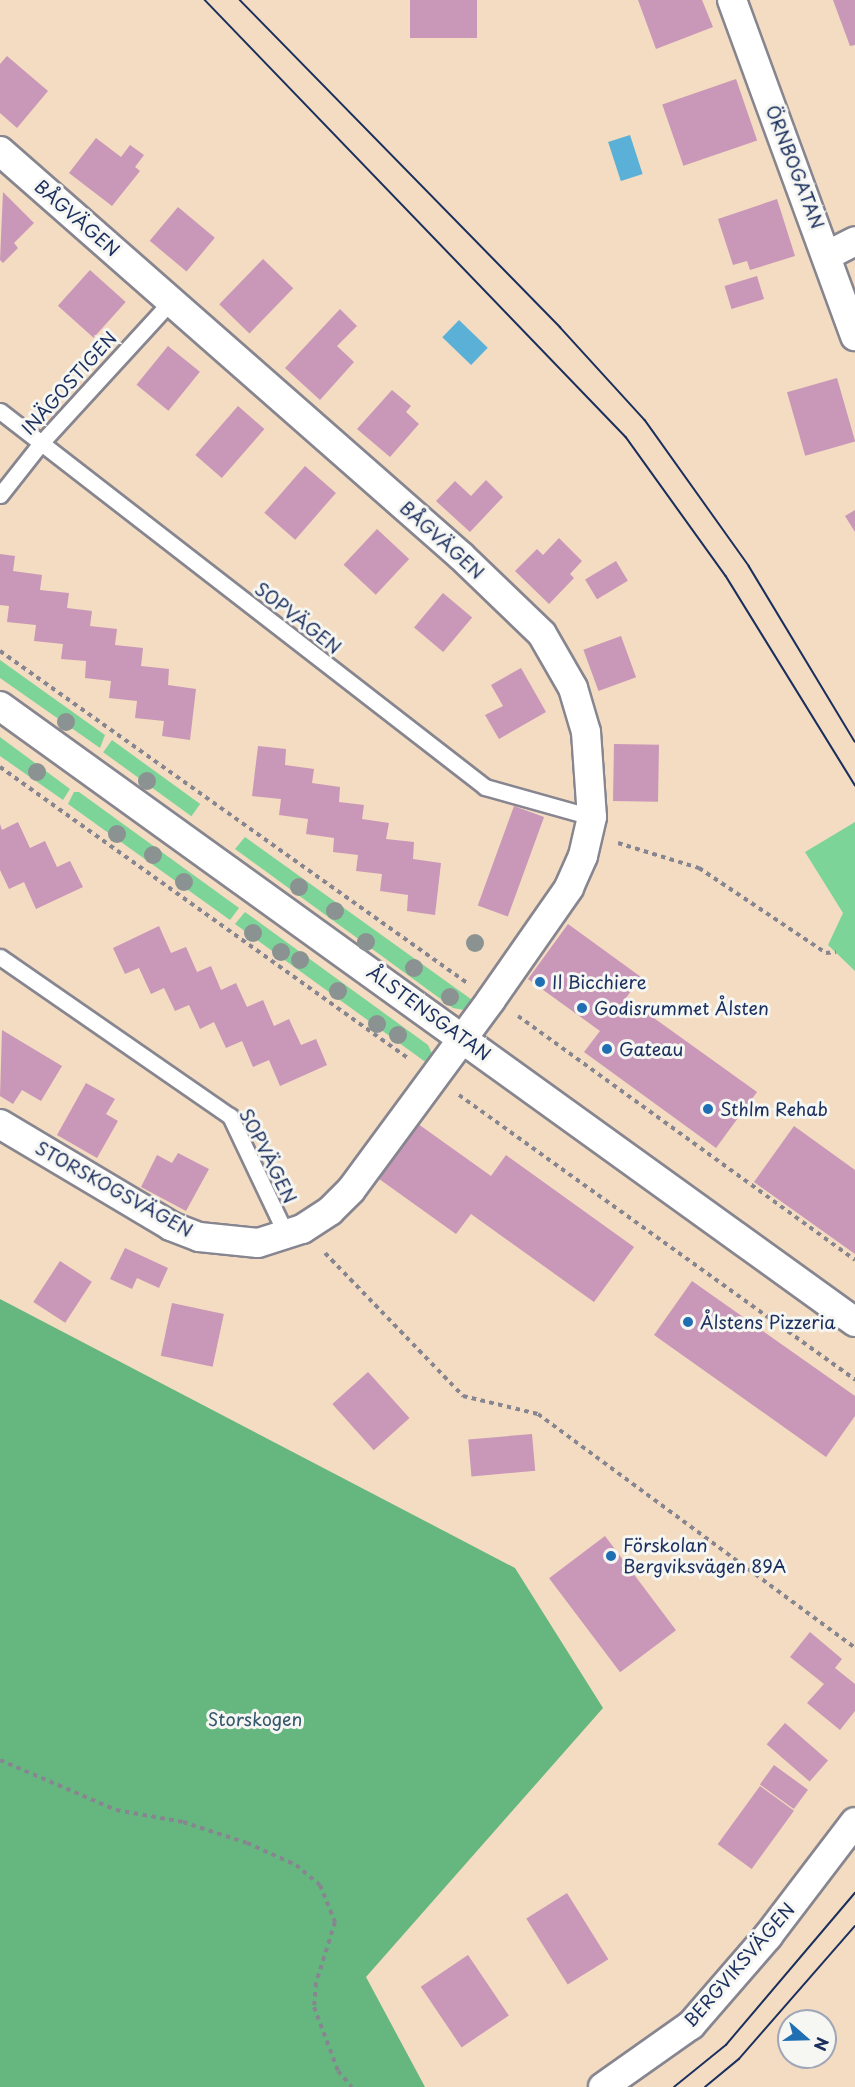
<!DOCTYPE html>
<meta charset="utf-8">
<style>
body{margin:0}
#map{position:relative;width:855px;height:2087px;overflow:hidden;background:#f3dcc1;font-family:"Playpen Sans",sans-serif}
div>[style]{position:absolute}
.green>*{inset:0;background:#7dd498;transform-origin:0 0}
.forest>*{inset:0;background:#66b680}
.water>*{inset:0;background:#5bb0d7;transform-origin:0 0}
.building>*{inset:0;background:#c997b8;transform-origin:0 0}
.path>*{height:4px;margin-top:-2px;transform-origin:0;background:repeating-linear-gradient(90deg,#878690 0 4.5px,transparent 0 9px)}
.roads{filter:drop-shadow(2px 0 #878690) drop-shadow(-2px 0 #878690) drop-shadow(0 2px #878690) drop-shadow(0 -2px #878690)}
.lane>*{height:15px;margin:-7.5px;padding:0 7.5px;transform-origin:7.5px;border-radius:7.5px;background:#fff}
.street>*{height:28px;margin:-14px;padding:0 14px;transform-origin:14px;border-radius:14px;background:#fff}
.tram>*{height:1.5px;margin:-0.75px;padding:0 0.75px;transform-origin:0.75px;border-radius:0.75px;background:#1b2f5e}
.trees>*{width:18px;height:18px;margin:-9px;border-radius:50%;background:#8a9392}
.dots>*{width:16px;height:16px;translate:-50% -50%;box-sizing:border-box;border:3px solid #f6f6f2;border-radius:50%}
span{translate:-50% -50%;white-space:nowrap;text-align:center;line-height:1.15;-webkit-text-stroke:6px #f6f6f2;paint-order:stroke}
.street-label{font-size:18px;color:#1b2f5e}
.poi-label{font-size:18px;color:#1b2f5e}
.left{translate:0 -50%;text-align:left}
.park-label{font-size:18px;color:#34586c}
.north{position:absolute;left:777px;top:2009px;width:60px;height:60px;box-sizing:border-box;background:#f6f6f2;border:2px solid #9ea6b7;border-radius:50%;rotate:110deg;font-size:16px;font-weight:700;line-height:24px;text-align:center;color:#1b2f5e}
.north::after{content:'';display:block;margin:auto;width:21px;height:27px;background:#1f6fb2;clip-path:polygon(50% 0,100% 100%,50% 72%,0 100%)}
</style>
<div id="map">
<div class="green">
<div style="clip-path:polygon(0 660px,105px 735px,100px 748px,0 678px)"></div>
<div style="clip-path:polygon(0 737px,70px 789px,63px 800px,0 756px)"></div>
<div style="left:112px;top:740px;width:109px;height:15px;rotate:36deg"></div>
<div style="clip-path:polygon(74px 792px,79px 792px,239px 908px,230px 920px,68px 804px)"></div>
<div style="clip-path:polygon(855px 822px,855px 971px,828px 945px,843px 913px,805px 852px)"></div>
<div style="clip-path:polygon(245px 837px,475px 1002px,464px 1010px,453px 1008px,235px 849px)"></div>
<div style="clip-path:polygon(245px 912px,428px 1045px,434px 1058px,431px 1066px,235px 924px)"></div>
</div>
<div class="forest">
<div style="clip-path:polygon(0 1299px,515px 1568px,603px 1708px,366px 1977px,425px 2087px,0 2087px)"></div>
</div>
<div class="water">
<div style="left:630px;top:135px;width:41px;height:23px;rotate:72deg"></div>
<div style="left:459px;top:320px;width:40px;height:24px;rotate:44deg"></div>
</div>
<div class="building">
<div style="left:410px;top:0;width:67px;height:38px"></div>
<div style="clip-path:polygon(638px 0,702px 0,713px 27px,656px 49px)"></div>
<div style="clip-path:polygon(833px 0,855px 0,855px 45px,850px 46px)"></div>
<div style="clip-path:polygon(7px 56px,48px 91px,17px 128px,0 113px,0 64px)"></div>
<div style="left:736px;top:79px;width:65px;height:78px;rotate:71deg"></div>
<div style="clip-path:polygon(96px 138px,121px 157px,130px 145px,144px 155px,135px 167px,140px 171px,112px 206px,69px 173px)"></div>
<div style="clip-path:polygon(3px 192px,34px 223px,14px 243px,18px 248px,3px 263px,0 260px)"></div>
<div style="clip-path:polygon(777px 199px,795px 256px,750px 270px,747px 261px,733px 265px,718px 219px)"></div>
<div style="left:178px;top:207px;width:48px;height:44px;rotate:40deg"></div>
<div style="left:263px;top:259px;width:42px;height:63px;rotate:44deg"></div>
<div style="left:90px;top:270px;width:48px;height:48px;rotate:42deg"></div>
<div style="left:757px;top:276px;width:24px;height:34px;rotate:73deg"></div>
<div style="clip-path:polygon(340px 309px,357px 326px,337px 346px,354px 362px,320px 400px,285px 368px)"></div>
<div style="left:168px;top:346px;width:41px;height:50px;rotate:39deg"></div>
<div style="left:837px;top:378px;width:66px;height:52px;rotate:74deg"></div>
<div style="clip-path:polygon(392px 390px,411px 406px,406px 412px,419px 424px,390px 457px,357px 429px)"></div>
<div style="left:238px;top:406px;width:35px;height:65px;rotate:41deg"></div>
<div style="left:305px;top:466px;width:41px;height:62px;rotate:41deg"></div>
<div style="clip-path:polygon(486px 480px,503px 497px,470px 532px,436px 501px,455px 481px,471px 496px)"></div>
<div style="clip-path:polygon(855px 510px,855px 532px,845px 516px)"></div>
<div style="left:377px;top:529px;width:44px;height:49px;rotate:43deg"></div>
<div style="clip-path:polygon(559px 538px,582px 561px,570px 574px,574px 578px,549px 604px,515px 571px,537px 549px,543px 555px)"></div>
<div style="clip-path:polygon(0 554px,15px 556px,13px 571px,42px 575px,40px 590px,69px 593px,67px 608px,92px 611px,90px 626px,117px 629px,115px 645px,143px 648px,141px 666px,169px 669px,168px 685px,196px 689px,190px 740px,162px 736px,164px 721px,135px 718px,137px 701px,109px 698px,111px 681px,85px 678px,86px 661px,61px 659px,63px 644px,34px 641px,36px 625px,7px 622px,9px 606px,0 605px)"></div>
<div style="left:616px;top:561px;width:23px;height:36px;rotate:59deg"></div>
<div style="left:443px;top:593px;width:38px;height:45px;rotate:40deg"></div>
<div style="left:621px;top:636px;width:44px;height:40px;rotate:70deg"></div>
<div style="clip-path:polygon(521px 668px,546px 712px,499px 739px,485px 715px,503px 706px,491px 685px)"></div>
<div style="left:614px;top:744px;width:45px;height:57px;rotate:1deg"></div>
<div style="clip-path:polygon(258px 746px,286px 749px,285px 765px,314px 769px,312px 783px,340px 787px,339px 802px,364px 805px,362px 819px,389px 823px,386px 839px,414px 842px,413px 859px,441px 863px,435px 915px,407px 911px,408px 895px,380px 891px,382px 874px,356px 871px,358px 855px,333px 852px,334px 838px,306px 834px,308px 819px,279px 815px,281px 799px,252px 796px)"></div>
<div style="left:514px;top:806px;width:32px;height:106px;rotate:20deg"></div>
<div style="clip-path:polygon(18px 822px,30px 848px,45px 841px,57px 867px,70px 861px,83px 887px,36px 909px,24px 882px,9px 889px,0 870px,0 824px,2px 830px)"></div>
<div style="clip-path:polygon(568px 924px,641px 977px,626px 998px,757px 1092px,716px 1148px,584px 1052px,600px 1031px,528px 979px)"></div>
<div style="clip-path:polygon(159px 926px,171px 953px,186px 947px,197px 972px,211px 966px,221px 990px,236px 983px,247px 1007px,263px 1000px,274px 1026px,289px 1019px,301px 1045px,316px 1039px,327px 1065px,280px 1086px,269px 1060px,253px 1067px,242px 1041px,226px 1048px,214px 1022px,200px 1029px,189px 1005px,175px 1011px,164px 988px,151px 994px,139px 968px,125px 974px,113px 948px)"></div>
<div style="clip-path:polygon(2px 1030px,62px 1066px,41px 1101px,22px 1090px,13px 1104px,0 1096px)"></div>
<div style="clip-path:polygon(86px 1083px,115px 1099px,106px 1114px,118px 1121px,97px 1158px,57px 1135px)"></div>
<div style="clip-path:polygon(414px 1121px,491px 1176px,506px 1155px,634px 1247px,594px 1302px,471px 1214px,456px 1234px,375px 1176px)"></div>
<div style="clip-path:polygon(794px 1126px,855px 1170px,855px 1254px,754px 1182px)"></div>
<div style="clip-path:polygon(178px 1153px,209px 1169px,186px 1211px,141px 1187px,157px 1155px,172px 1163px)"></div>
<div style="clip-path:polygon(125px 1248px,168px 1268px,159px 1288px,137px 1278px,132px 1289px,110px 1279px)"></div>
<div style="left:60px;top:1261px;width:38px;height:49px;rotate:33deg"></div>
<div style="clip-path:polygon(692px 1281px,855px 1396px,855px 1416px,826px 1457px,654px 1335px)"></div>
<div style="left:172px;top:1303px;width:53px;height:54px;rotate:12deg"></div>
<div style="left:368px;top:1372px;width:62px;height:48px;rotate:48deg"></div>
<div style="left:532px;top:1434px;width:37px;height:64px;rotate:85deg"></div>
<div style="left:605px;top:1536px;width:118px;height:70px;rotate:53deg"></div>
<div style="clip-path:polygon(810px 1632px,842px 1659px,835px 1668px,855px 1684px,855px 1711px,840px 1730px,807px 1703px,824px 1684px,790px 1657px)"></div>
<div style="left:785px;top:1723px;width:57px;height:28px;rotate:41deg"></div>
<div style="left:774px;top:1765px;width:42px;height:24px;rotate:36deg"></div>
<div style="left:760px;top:1786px;width:42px;height:72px;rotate:36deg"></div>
<div style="left:567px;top:1893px;width:78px;height:48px;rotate:58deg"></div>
<div style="left:468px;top:1955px;width:73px;height:57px;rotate:56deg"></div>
</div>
<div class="path">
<div style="left:0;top:651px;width:572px;rotate:35.39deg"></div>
<div style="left:0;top:767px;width:503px;rotate:35.52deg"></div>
<div style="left:618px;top:843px;width:85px;rotate:17.2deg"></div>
<div style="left:699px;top:868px;width:153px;rotate:33.8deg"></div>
<div style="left:826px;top:953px;width:10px;rotate:-6deg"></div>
<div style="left:518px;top:1016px;width:416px;rotate:35.9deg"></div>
<div style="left:459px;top:1095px;width:488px;rotate:35.7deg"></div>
<div style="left:325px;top:1253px;width:199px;rotate:46deg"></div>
<div style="left:463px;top:1396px;width:77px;rotate:13.5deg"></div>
<div style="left:538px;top:1414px;width:394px;rotate:36.4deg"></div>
<div style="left:0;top:1760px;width:126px;rotate:23.3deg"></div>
<div style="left:116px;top:1810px;width:68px;rotate:10.2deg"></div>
<div style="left:183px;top:1822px;width:67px;rotate:18.2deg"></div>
<div style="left:247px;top:1843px;width:54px;rotate:24.2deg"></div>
<div style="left:296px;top:1865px;width:31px;rotate:40deg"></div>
<div style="left:320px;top:1885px;width:40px;rotate:68deg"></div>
<div style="left:335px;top:1922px;width:64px;rotate:107.3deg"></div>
<div style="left:316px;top:1983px;width:24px;rotate:95deg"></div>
<div style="left:314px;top:2007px;width:68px;rotate:69.4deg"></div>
<div style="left:338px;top:2071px;width:21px;rotate:49deg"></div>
</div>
<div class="roads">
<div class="lane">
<div style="left:0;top:411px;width:614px;rotate:37.78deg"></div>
<div style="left:485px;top:787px;width:111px;rotate:15.7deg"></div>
<div style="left:0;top:495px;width:66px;rotate:-51.7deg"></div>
<div style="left:41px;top:443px;width:193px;rotate:-47.5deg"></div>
<div style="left:0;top:957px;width:280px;rotate:34.7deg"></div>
<div style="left:230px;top:1116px;width:133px;rotate:64.6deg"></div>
</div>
<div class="street">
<div style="left:732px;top:0;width:358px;rotate:69.9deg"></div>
<div style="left:0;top:151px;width:614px;rotate:41.3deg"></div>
<div style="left:461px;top:556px;width:112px;rotate:43.9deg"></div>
<div style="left:542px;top:634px;width:62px;rotate:60.1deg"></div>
<div style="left:573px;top:688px;width:46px;rotate:73.5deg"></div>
<div style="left:586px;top:732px;width:85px;rotate:86deg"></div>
<div style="left:592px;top:817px;width:40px;rotate:103deg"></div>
<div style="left:583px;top:856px;width:35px;rotate:114deg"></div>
<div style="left:569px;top:888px;width:136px;rotate:124.9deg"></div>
<div style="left:491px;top:1000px;width:236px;rotate:126.4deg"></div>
<div style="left:351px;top:1190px;width:30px;rotate:135deg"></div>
<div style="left:330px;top:1211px;width:33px;rotate:147deg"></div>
<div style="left:302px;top:1229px;width:46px;rotate:162.3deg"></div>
<div style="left:258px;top:1243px;width:59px;rotate:-174.2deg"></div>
<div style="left:199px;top:1237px;width:30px;rotate:-159deg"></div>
<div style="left:171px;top:1226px;width:199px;rotate:-149.2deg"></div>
<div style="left:828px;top:255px;width:30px;rotate:-27deg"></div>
<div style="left:0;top:706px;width:1054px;rotate:35.77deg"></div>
<div style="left:603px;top:2087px;width:108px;rotate:-35.2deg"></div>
<div style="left:691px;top:2025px;width:118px;rotate:-49.1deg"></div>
<div style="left:768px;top:1936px;width:143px;rotate:-52.7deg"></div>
</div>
</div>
<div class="tram">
<div style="left:205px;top:0;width:607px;rotate:46.07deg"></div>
<div style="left:626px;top:437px;width:171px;rotate:54.3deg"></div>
<div style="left:726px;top:576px;width:246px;rotate:58.3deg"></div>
<div style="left:240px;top:0;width:458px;rotate:45.6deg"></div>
<div style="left:560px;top:327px;width:126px;rotate:47.6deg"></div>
<div style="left:645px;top:420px;width:179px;rotate:54.5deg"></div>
<div style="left:749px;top:566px;width:205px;rotate:58.9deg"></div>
<div style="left:674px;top:2087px;width:67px;rotate:-38.9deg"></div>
<div style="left:726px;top:2045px;width:199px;rotate:-49.7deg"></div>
<div style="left:705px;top:2087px;width:44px;rotate:-39.5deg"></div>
<div style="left:739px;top:2059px;width:176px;rotate:-48.9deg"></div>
</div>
<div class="trees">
<div style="left:66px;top:722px"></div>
<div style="left:37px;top:772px"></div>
<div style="left:147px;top:781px"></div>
<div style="left:117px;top:834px"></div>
<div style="left:153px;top:855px"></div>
<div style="left:184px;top:882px"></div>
<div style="left:299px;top:887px"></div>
<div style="left:335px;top:911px"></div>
<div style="left:253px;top:933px"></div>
<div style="left:366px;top:942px"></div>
<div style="left:475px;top:943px"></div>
<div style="left:281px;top:952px"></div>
<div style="left:300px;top:960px"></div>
<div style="left:414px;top:968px"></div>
<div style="left:338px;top:991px"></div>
<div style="left:450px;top:997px"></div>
<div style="left:377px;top:1024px"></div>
<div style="left:398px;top:1035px"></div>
</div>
<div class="dots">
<div style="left:540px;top:982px;background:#1f6fb2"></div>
<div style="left:582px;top:1008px;background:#1f6fb2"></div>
<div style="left:607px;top:1049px;background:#1f6fb2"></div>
<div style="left:708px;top:1109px;background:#1f6fb2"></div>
<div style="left:688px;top:1322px;background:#1f6fb2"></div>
<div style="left:611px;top:1556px;background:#1f6fb2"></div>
</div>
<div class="street-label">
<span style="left:795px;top:167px;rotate:69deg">ÖRNBOGATAN</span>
<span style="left:77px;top:218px;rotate:41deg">BÅGVÄGEN</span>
<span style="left:69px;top:383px;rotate:-48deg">INÄGOSTIGEN</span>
<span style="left:442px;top:540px;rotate:42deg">BÅGVÄGEN</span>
<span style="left:298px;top:618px;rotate:38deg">SOPVÄGEN</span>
<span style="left:429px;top:1013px;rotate:36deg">ÅLSTENSGATAN</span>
<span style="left:268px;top:1156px;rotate:63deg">SOPVÄGEN</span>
<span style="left:114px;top:1189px;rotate:29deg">STORSKOGSVÄGEN</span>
<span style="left:739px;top:1965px;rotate:-49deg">BERGVIKSVÄGEN</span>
</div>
<div class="poi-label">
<span class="left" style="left:552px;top:982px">Il Bicchiere</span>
<span class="left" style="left:594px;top:1008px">Godisrummet Ålsten</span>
<span class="left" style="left:619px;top:1049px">Gateau</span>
<span class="left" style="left:720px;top:1109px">Sthlm Rehab</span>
<span class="left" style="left:700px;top:1322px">Ålstens Pizzeria</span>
<span class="left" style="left:623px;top:1556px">Förskolan<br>Bergviksvägen 89A</span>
</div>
<div class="park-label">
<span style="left:255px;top:1719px">Storskogen</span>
</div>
<div class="north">N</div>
</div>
